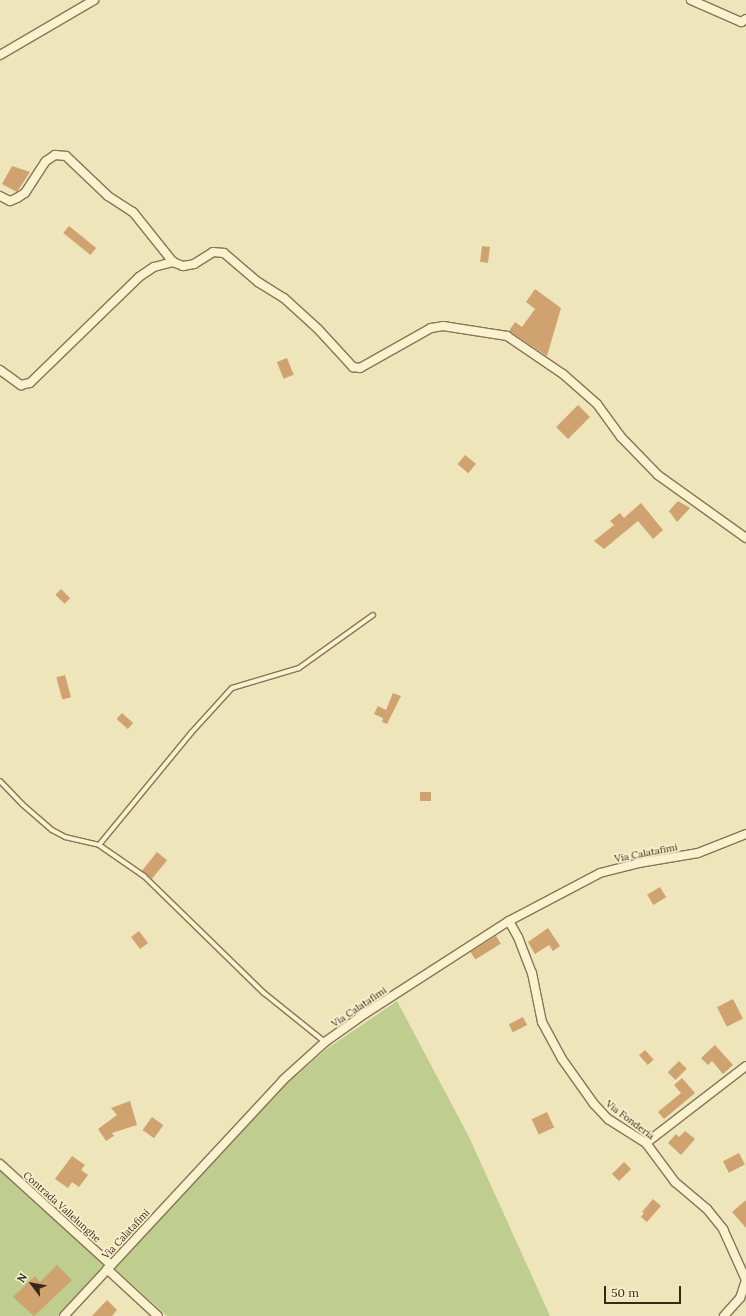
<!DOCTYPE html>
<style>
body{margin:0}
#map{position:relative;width:746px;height:1316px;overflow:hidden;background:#efe5bb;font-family:Lora,serif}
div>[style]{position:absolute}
.green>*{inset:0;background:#bfcd8f}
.building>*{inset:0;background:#cfa26f;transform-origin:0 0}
.roads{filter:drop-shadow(1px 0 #877555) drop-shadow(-1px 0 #877555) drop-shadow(0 1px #877555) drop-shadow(0 -1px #877555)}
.service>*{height:4px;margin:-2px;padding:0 2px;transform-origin:2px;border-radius:2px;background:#faf2cf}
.minor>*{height:8px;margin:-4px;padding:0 4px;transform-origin:4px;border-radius:4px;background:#faf2cf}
span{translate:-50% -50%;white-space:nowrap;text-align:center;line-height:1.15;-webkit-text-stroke:3.5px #f7efcb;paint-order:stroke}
.street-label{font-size:10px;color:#352a1a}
.north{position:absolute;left:12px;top:1264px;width:40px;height:40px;-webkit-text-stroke:3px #f7efcb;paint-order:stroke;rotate:302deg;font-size:11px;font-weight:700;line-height:16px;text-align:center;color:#352a1a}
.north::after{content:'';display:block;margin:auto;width:14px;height:18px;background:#352a1a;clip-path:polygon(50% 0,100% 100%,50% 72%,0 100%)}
.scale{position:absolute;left:604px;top:1286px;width:77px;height:18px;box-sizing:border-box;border:2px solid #352a1a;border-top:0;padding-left:5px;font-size:12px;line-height:14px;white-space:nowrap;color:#352a1a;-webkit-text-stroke:3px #f7efcb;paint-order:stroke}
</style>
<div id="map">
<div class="green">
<div style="clip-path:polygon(397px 1001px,469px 1137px,550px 1316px,167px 1316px,114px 1268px,286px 1084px,328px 1048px)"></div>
<div style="clip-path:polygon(0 1169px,106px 1263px,57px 1316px,0 1316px)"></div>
</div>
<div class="building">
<div style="clip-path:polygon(12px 166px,30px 172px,17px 192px,2px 184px)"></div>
<div style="left:69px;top:226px;width:35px;height:9px;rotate:39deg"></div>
<div style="left:482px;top:246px;width:8px;height:16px;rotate:7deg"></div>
<div style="clip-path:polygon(535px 289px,561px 308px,547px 356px,509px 331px,515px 322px,522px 327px,535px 309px,526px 302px)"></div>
<div style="left:287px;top:358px;width:18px;height:11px;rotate:68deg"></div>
<div style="left:578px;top:405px;width:17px;height:31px;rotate:45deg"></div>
<div style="left:465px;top:455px;width:14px;height:12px;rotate:39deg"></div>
<div style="clip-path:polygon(678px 501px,690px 508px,677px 522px,669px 511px)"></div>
<div style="clip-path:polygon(641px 503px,663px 530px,653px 539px,638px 521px,604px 549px,594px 541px,614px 525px,610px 521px,620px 513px,624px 518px)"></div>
<div style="left:61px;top:589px;width:13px;height:8px;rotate:45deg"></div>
<div style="left:65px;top:675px;width:23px;height:9px;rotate:75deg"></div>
<div style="clip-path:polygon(393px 693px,401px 696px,387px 724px,382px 722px,383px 718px,374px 714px,378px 706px,386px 710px)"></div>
<div style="left:122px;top:713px;width:15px;height:8px;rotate:42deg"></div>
<div style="left:420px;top:792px;width:11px;height:9px"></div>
<div style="left:157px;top:852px;width:13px;height:24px;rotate:39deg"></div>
<div style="left:660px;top:887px;width:12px;height:15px;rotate:59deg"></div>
<div style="clip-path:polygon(548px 928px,560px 946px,553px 951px,549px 945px,535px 954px,528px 942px)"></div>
<div style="left:139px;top:931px;width:15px;height:10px;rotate:53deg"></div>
<div style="left:496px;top:936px;width:9px;height:30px;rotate:58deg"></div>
<div style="left:733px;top:999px;width:22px;height:18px;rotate:63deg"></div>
<div style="left:523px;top:1017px;width:9px;height:16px;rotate:63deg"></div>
<div style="clip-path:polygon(715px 1045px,733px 1065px,723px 1074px,712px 1061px,708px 1065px,701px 1058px)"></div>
<div style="left:645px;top:1050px;width:13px;height:8px;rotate:48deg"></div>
<div style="left:679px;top:1061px;width:11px;height:16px;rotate:45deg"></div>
<div style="clip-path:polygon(682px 1078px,695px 1093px,664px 1119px,658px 1112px,681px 1093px,674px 1085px)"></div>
<div style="clip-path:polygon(130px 1101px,137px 1125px,112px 1133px,114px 1136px,106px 1141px,98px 1129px,117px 1115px,111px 1108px)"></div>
<div style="left:547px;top:1112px;width:17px;height:17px;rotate:65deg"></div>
<div style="left:152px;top:1117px;width:14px;height:16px;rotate:36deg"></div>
<div style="clip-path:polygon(685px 1131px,695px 1139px,681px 1155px,668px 1143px,676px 1134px,679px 1137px)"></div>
<div style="left:739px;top:1153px;width:13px;height:18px;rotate:63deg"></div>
<div style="clip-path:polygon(72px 1156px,85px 1165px,81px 1170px,88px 1175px,79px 1187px,72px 1182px,68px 1188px,55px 1179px)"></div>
<div style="left:624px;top:1162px;width:10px;height:17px;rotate:45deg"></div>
<div style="clip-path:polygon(653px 1199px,661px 1206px,647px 1222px,641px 1217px,644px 1213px,642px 1212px)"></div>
<div style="clip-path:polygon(746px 1200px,746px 1228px,732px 1212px)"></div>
<div style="clip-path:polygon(57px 1265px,72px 1280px,34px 1316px,13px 1297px,35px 1276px,40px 1282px)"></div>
<div style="clip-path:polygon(107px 1300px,117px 1310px,112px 1316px,92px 1316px)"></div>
</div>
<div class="roads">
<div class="service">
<div style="left:0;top:781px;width:32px;rotate:46deg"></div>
<div style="left:22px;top:804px;width:40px;rotate:41deg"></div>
<div style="left:52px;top:830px;width:15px;rotate:28deg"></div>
<div style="left:65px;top:837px;width:35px;rotate:13deg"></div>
<div style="left:99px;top:845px;width:55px;rotate:34.6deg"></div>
<div style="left:144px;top:876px;width:168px;rotate:44.3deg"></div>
<div style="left:264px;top:993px;width:78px;rotate:38.8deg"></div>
<div style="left:99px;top:845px;width:145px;rotate:-50.6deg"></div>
<div style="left:191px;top:733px;width:61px;rotate:-47.7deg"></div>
<div style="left:232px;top:688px;width:70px;rotate:-16.6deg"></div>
<div style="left:299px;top:668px;width:91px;rotate:-35.6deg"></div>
</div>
<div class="minor">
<div style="left:691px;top:0;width:55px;rotate:23.7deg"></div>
<div style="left:741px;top:22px;width:6px;rotate:-31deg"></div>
<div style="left:0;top:55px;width:109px;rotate:-30.3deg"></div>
<div style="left:0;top:196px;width:11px;rotate:27deg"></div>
<div style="left:10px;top:201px;width:8px;rotate:-23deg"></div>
<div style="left:17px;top:198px;width:9px;rotate:-32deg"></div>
<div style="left:25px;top:193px;width:38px;rotate:-57deg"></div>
<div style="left:46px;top:161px;width:11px;rotate:-34deg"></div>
<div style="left:55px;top:155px;width:11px;rotate:5deg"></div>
<div style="left:66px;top:156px;width:58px;rotate:43.6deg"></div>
<div style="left:108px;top:196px;width:30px;rotate:33deg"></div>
<div style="left:133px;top:212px;width:64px;rotate:51.3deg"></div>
<div style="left:173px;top:262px;width:11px;rotate:22deg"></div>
<div style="left:183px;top:266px;width:11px;rotate:-10deg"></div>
<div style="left:194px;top:264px;width:22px;rotate:-32deg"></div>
<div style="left:213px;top:252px;width:11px;rotate:5deg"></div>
<div style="left:224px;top:253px;width:45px;rotate:40.5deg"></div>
<div style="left:258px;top:282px;width:31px;rotate:32deg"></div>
<div style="left:284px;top:298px;width:46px;rotate:42.4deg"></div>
<div style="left:318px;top:329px;width:52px;rotate:47.4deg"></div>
<div style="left:353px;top:367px;width:7px;rotate:8deg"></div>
<div style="left:360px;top:368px;width:81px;rotate:-29.4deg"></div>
<div style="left:431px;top:328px;width:12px;rotate:-9deg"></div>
<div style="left:443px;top:326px;width:65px;rotate:8.9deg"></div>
<div style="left:507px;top:336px;width:68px;rotate:34.2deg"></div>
<div style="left:563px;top:374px;width:45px;rotate:41.4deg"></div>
<div style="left:597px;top:404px;width:41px;rotate:54deg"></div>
<div style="left:621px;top:437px;width:53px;rotate:45.8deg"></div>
<div style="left:658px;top:475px;width:108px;rotate:35.6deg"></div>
<div style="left:0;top:370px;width:26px;rotate:36deg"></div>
<div style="left:21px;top:385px;width:9px;rotate:-13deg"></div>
<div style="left:30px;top:383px;width:152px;rotate:-44.2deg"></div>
<div style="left:139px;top:277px;width:18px;rotate:-34deg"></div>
<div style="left:154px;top:267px;width:20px;rotate:-15deg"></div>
<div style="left:509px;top:921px;width:18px;rotate:61deg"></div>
<div style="left:518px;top:937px;width:39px;rotate:69deg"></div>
<div style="left:532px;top:973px;width:50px;rotate:78.5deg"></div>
<div style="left:542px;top:1022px;width:42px;rotate:61.6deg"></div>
<div style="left:562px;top:1059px;width:55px;rotate:54.6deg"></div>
<div style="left:594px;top:1104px;width:21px;rotate:47deg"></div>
<div style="left:608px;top:1119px;width:45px;rotate:32.3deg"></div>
<div style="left:646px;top:1143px;width:49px;rotate:53.4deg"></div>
<div style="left:675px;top:1182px;width:42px;rotate:40.2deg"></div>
<div style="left:707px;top:1209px;width:26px;rotate:51deg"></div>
<div style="left:723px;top:1229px;width:56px;rotate:65.7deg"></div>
<div style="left:746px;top:1280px;width:19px;rotate:108deg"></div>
<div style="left:740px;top:1298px;width:24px;rotate:132deg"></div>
<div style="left:646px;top:1143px;width:126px;rotate:-37.6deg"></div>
<div style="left:0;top:1164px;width:150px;rotate:42.3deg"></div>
<div style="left:107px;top:1269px;width:69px;rotate:42.7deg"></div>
<div style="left:64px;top:1316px;width:322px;rotate:-47.1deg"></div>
<div style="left:283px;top:1080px;width:57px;rotate:-42.1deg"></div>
<div style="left:325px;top:1042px;width:50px;rotate:-35.3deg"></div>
<div style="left:366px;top:1013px;width:170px;rotate:-32.8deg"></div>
<div style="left:509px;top:921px;width:103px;rotate:-27.8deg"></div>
<div style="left:600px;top:873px;width:40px;rotate:-14.4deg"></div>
<div style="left:639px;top:863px;width:60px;rotate:-9.6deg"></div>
<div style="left:698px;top:853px;width:52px;rotate:-21.6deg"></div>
</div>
</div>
<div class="street-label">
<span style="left:646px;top:853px;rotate:-11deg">Via Calatafimi</span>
<span style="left:359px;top:1007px;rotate:-34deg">Via Calatafimi</span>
<span style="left:630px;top:1120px;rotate:37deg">Via Fonderia</span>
<span style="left:62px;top:1207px;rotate:42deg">Contrada Vallelunghe</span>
<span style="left:126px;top:1234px;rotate:-47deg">Via Calatafimi</span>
</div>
<div class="north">N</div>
<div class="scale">50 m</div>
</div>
